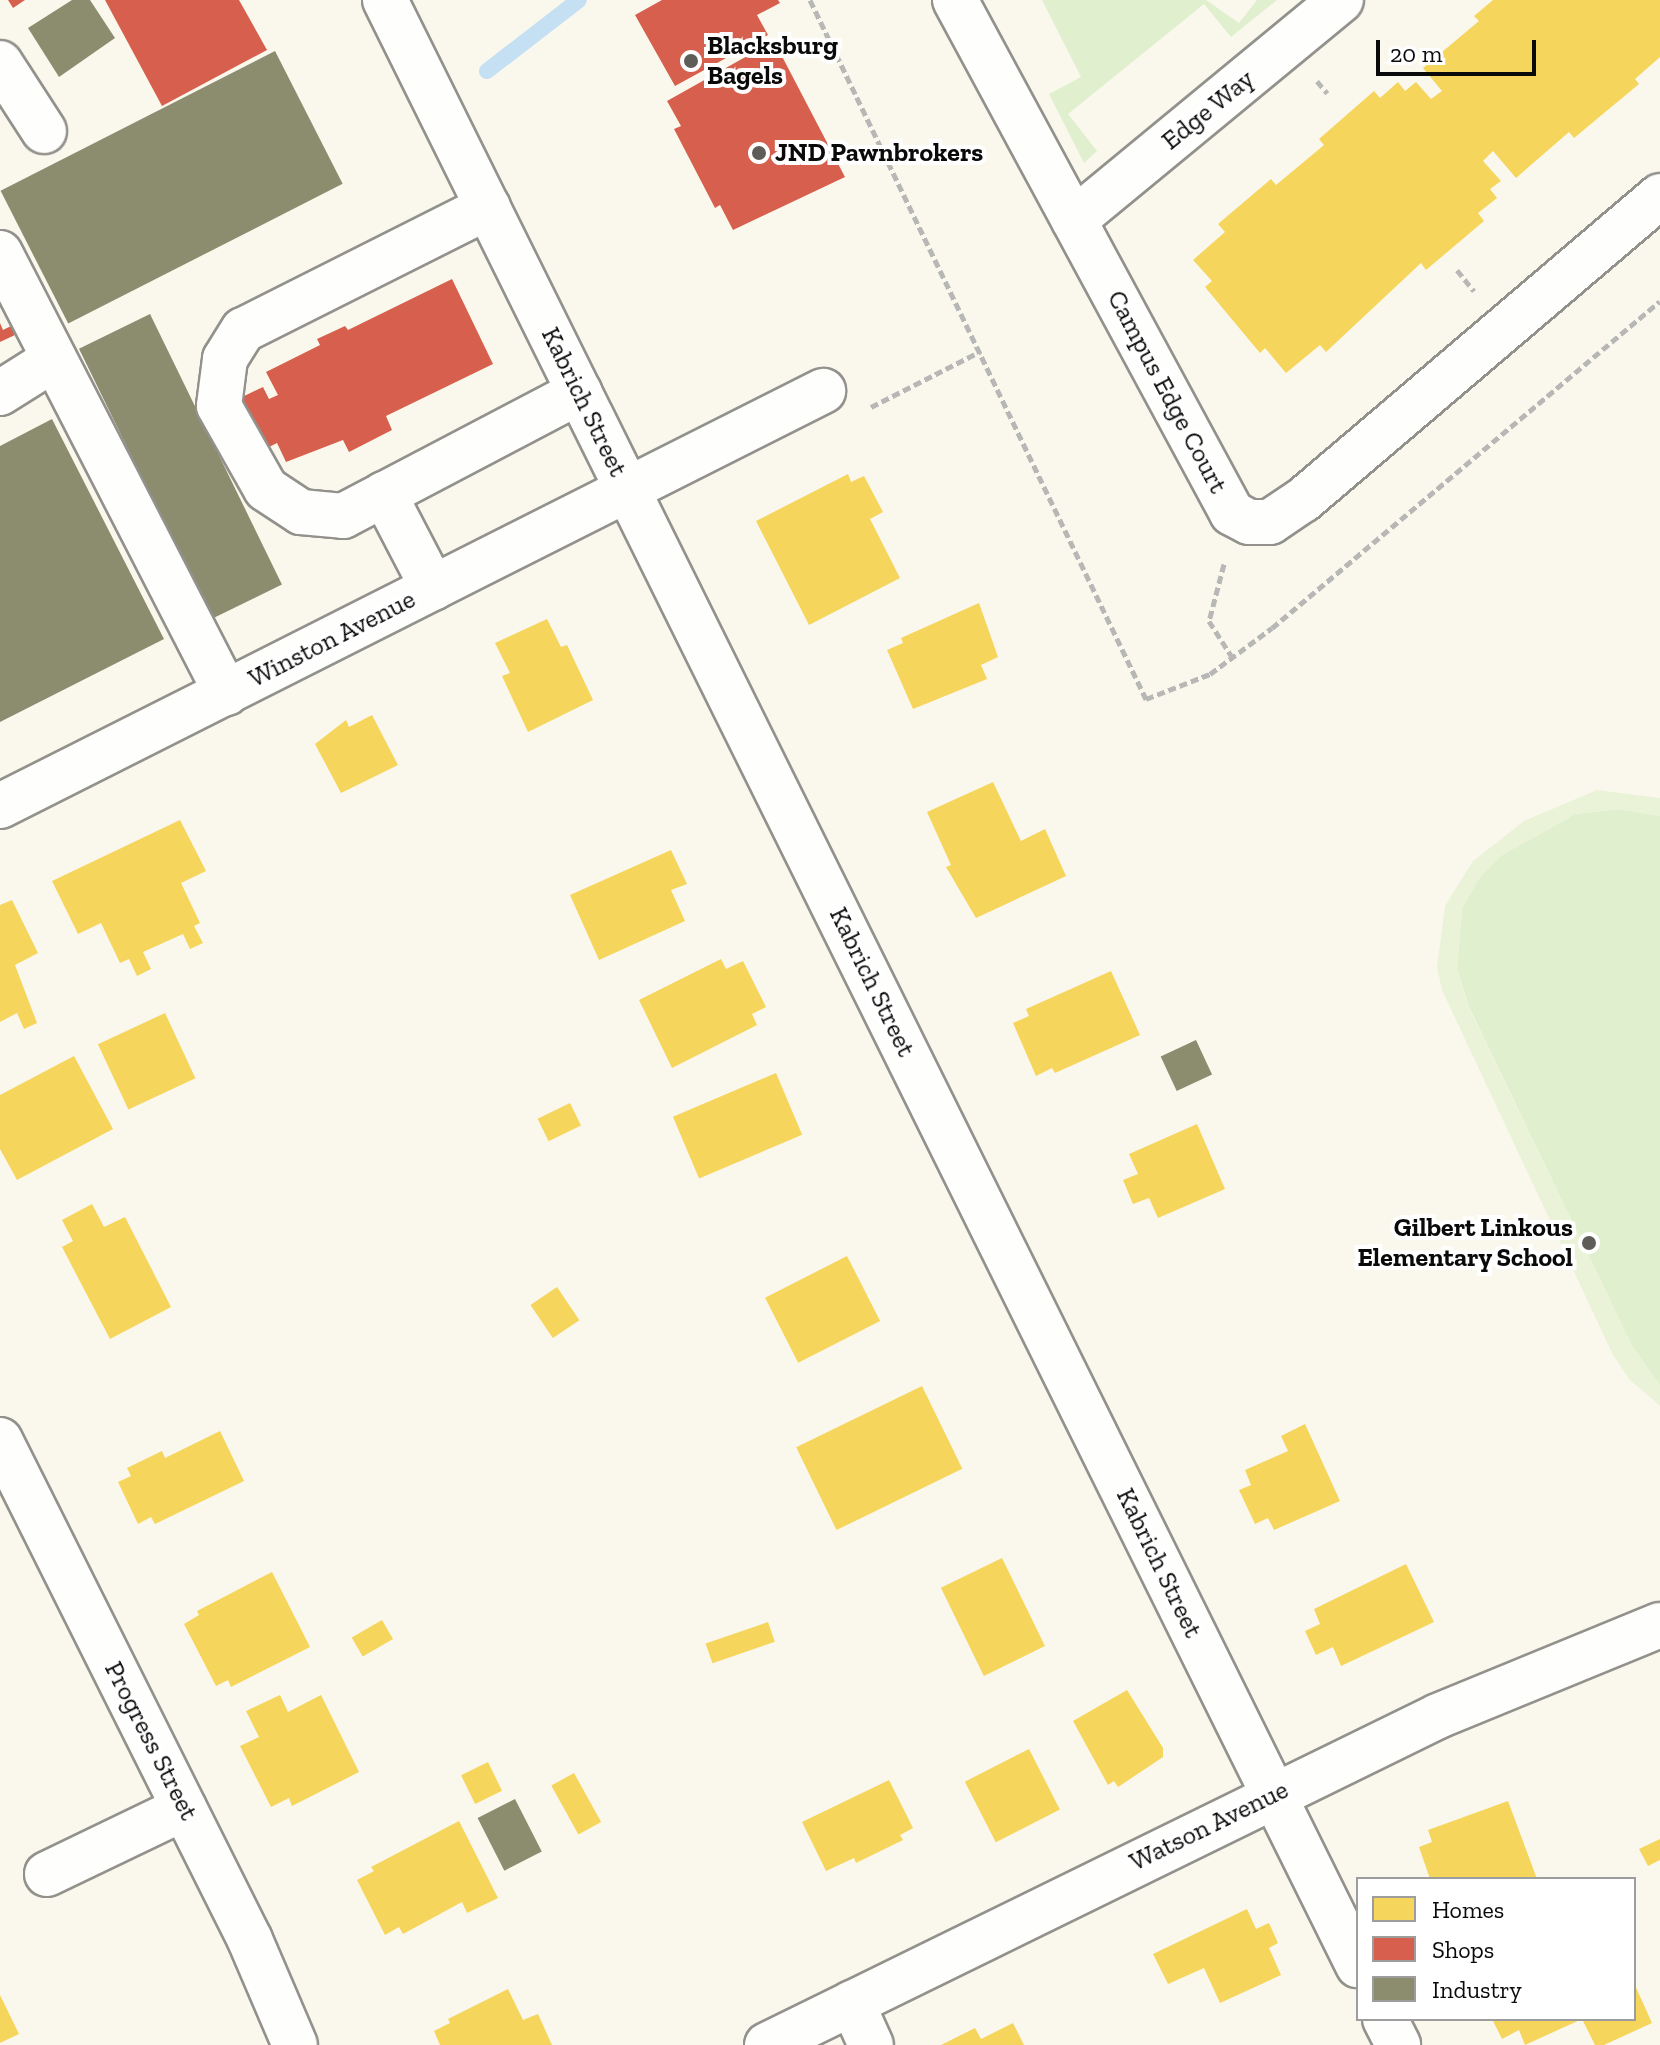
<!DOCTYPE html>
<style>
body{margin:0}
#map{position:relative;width:1660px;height:2045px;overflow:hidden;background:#faf8ed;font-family:"Zilla Slab",serif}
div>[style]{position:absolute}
.green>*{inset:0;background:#e0efcd}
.pitch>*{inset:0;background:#eaf3d7}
.homes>*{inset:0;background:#f6d55c;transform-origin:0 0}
.shops>*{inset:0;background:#d6604d}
.industry>*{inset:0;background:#8c8c6e;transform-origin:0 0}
.stream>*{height:16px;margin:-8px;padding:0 8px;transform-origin:8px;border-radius:8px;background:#c5dff3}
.path>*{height:5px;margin-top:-2.5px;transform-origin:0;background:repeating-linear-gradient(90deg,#b7b7b5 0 8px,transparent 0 12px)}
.roads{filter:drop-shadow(2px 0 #92918c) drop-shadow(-2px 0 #92918c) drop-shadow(0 2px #92918c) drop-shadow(0 -2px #92918c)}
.minor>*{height:44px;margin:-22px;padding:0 22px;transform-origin:22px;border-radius:22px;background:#fefefc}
.dots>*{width:22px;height:22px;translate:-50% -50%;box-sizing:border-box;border:4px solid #fff;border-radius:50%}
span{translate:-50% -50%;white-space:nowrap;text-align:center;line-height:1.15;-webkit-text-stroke:8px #fff;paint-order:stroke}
.poi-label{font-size:26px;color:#0a0a0a;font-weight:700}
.left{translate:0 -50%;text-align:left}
.right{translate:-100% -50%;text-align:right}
.street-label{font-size:26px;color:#0a0a0a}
.legend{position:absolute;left:1356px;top:1877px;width:280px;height:144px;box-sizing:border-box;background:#fff;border:2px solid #9d9d9d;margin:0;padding:10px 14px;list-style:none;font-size:24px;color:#0a0a0a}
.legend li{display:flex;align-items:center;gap:16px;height:40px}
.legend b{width:40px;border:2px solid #9d9d9d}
.scale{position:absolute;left:1376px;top:40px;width:160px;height:36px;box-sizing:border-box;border:4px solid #0a0a0a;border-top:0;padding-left:10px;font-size:24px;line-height:28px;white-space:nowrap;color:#0a0a0a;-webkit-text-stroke:6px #fff;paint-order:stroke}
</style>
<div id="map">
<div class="green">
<div style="clip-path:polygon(1042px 0,1206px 0,1239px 23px,1257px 0,1277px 0,1231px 37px,1204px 4px,1068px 114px,1097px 151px,1084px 163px,1049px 94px,1081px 77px)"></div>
<div style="clip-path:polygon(1619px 809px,1660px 816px,1660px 1385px,1632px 1346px,1469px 1007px,1457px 969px,1462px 908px,1480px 877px,1502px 855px,1575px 814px)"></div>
</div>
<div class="pitch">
<div style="clip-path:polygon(1597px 790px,1660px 798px,1660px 816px,1619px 809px,1575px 814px,1502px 855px,1480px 877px,1462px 908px,1457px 969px,1469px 1008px,1632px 1346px,1660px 1385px,1660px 1406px,1629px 1379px,1613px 1355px,1442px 990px,1437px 967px,1445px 906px,1473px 861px,1524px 821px)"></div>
</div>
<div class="homes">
<div style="clip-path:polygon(1493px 0,1660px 0,1660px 57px,1635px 79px,1639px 84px,1574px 138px,1569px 132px,1516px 178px,1493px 151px,1483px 161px,1501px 181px,1490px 189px,1497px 198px,1478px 213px,1484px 221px,1426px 270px,1421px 263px,1326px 352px,1320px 345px,1286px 373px,1265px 348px,1260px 353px,1205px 287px,1212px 281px,1193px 260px,1225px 232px,1218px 224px,1271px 179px,1276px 185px,1324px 145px,1319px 139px,1374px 91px,1380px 98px,1398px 82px,1405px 91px,1416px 82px,1431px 99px,1442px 91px,1423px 68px,1479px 21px,1474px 16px)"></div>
<div style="clip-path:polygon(848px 474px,851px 482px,864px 476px,883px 512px,870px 519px,900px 578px,809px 625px,756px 521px)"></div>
<div style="clip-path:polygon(979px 603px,998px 657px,981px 665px,987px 679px,913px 709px,887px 650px,903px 643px,901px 638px)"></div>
<div style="clip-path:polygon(547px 619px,561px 647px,567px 645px,593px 700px,528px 732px,502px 676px,510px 673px,495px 643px)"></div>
<div style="clip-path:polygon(372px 715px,398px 765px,341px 793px,315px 744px,346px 720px,349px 727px)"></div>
<div style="clip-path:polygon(993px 782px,1021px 841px,1045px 829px,1066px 876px,976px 918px,946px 867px,951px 865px,927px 812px)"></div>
<div style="clip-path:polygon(180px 820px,206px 871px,181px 883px,200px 923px,194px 926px,203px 943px,190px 949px,183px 934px,143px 952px,151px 969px,137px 976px,129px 959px,120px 963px,101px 923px,78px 934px,52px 881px)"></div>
<div style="clip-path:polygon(671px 850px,687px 884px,671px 890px,685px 921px,599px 960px,570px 895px)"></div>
<div style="clip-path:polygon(12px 900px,38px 953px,15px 965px,37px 1023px,24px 1029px,17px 1013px,0 1022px,0 905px)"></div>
<div style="clip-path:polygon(721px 959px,726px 969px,743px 961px,766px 1007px,752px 1014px,757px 1025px,672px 1068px,639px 1000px)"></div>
<div style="clip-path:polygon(1111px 971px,1140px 1035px,1055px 1073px,1052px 1068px,1036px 1076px,1013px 1023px,1029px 1016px,1026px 1009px)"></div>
<div style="left:165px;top:1013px;width:72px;height:74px;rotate:65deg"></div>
<div style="clip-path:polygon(74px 1056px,113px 1129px,17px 1180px,0 1149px,0 1095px)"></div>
<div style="left:776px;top:1073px;width:67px;height:112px;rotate:67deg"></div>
<div style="left:570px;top:1103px;width:25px;height:36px;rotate:64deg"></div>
<div style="clip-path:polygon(1197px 1124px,1225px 1189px,1158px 1218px,1149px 1198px,1133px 1204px,1123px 1180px,1138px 1174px,1129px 1154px)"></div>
<div style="clip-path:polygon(92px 1204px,104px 1227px,125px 1217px,171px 1307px,110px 1339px,62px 1247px,73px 1241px,62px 1220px)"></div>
<div style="left:847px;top:1256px;width:73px;height:92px;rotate:63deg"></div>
<div style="left:557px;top:1287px;width:40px;height:32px;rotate:56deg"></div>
<div style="left:922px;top:1386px;width:92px;height:140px;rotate:64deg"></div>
<div style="clip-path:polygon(1305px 1424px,1340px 1501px,1274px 1530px,1268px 1518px,1255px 1524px,1239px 1490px,1251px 1485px,1245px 1470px,1288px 1451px,1281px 1436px)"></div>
<div style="clip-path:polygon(220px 1431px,244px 1481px,155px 1524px,151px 1517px,138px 1524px,118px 1482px,131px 1476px,127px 1468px,162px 1451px,165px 1458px)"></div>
<div style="left:1002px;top:1558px;width:98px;height:68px;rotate:64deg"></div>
<div style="clip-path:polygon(1406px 1564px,1434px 1622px,1341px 1666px,1333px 1647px,1316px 1655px,1305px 1631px,1320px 1624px,1314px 1609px)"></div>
<div style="clip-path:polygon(272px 1572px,310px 1647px,231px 1687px,228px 1680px,216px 1686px,184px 1624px,199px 1615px,197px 1611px)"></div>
<div style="left:382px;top:1620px;width:22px;height:35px;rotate:60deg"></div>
<div style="left:768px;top:1622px;width:21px;height:66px;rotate:71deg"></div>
<div style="clip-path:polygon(1127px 1690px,1163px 1748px,1163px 1757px,1118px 1787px,1114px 1781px,1108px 1785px,1073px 1721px)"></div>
<div style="clip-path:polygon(280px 1695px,288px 1712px,321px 1695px,359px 1772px,292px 1806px,289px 1798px,271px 1807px,240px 1746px,259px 1737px,246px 1711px)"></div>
<div style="left:1029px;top:1749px;width:68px;height:72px;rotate:63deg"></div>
<div style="left:488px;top:1762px;width:32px;height:30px;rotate:64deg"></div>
<div style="left:574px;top:1773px;width:56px;height:26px;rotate:61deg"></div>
<div style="clip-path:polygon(889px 1780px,913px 1828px,900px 1835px,903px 1840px,856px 1863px,854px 1858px,826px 1871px,802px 1822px)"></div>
<div style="clip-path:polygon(1508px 1801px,1537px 1879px,1430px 1879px,1419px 1847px,1432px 1842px,1428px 1830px)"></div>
<div style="clip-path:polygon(459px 1821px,498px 1898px,467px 1913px,462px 1902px,403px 1934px,399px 1927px,385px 1935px,357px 1880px,374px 1871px,371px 1867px)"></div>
<div style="clip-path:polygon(1660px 1839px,1660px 1860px,1648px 1866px,1639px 1849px)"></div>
<div style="clip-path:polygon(1247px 1909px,1256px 1929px,1269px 1923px,1278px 1943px,1269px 1948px,1281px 1975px,1220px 2003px,1204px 1968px,1168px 1984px,1153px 1954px)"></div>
<div style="clip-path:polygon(1634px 1983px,1652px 2023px,1604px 2045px,1595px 2045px,1582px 2019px,1525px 2045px,1519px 2030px,1502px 2039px,1492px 2019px,1634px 2019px)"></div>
<div style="clip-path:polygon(508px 1989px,523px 2020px,538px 2014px,552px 2045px,440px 2045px,434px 2031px,450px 2023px,448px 2019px)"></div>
<div style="clip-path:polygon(0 1995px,19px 2034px,0 2043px)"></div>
<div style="clip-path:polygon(1013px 2023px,1024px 2045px,941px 2045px,975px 2028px,981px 2039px)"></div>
</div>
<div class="shops">
<div style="clip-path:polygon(8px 0,25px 0,13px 8px)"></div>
<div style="clip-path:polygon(105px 0,239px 0,267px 50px,162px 106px)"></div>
<div style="clip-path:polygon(662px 0,778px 0,780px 3px,757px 15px,768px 35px,675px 86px,635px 15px)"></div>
<div style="clip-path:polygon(774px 41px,845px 177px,733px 230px,720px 205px,715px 208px,674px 129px,681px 126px,667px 101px)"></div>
<div style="clip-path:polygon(452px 279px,493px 364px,386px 416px,392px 430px,349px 452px,343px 440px,286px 462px,277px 443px,263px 450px,238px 399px,263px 387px,269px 399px,278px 395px,266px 372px,320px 345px,317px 339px,345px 326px,348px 330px)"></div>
<div style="clip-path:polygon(0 323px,3px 330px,11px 326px,15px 335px,0 342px)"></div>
</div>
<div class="industry">
<div style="clip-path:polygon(72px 0,90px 0,115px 38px,59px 77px,28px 28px)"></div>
<div style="left:275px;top:51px;width:149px;height:308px;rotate:63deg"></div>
<div style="left:150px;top:314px;width:301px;height:79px;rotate:64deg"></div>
<div style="clip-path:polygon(52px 419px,164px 639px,0 722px,0 446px)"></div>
<div style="left:1196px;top:1040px;width:38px;height:39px;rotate:65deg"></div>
<div style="left:515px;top:1799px;width:59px;height:42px;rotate:63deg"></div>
</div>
<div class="stream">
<div style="left:487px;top:71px;width:116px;rotate:-37.7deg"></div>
</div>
<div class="path">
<div style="left:810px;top:0;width:776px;rotate:64.33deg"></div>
<div style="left:1146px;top:699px;width:69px;rotate:-21.3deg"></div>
<div style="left:1210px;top:674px;width:77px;rotate:-36.6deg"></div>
<div style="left:1272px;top:628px;width:507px;rotate:-40.12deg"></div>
<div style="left:1317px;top:81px;width:16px;rotate:50deg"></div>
<div style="left:1457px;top:270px;width:27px;rotate:51deg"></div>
<div style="left:871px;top:407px;width:123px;rotate:-27deg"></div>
<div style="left:1224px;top:564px;width:59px;rotate:104.7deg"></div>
<div style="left:1209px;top:621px;width:43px;rotate:57.4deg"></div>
</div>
<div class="roads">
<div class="minor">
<div style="left:385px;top:0;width:2193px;rotate:63.66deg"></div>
<div style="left:955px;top:0;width:583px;rotate:61.63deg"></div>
<div style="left:1232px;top:513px;width:19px;rotate:28deg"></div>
<div style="left:1249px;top:522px;width:21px"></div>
<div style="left:1270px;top:522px;width:40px;rotate:-34deg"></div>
<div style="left:1303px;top:500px;width:469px;rotate:-40.4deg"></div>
<div style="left:0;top:63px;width:81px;rotate:57.1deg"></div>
<div style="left:488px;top:207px;width:274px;rotate:153.3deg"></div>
<div style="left:243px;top:330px;width:34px;rotate:122deg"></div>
<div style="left:225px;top:359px;width:47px;rotate:97.3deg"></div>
<div style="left:219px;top:406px;width:95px;rotate:60.5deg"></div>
<div style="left:266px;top:489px;width:42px;rotate:33.3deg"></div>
<div style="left:301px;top:512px;width:42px;rotate:5.4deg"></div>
<div style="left:343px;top:516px;width:267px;rotate:-27.7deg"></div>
<div style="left:1074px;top:220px;width:346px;rotate:-39.5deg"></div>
<div style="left:0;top:253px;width:495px;rotate:62.8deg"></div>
<div style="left:0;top:393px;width:64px;rotate:-32.2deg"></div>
<div style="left:384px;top:494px;width:106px;rotate:62.5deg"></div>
<div style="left:0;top:806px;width:922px;rotate:-26.76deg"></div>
<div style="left:0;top:1440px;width:559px;rotate:63.43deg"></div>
<div style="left:250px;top:1940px;width:114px;rotate:66.8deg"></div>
<div style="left:47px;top:1874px;width:152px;rotate:-25.7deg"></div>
<div style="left:852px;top:2003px;width:46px;rotate:65.7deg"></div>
<div style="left:1385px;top:2019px;width:29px;rotate:63deg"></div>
<div style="left:767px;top:2045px;width:747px;rotate:-26.12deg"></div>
<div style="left:1438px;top:1716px;width:240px;rotate:-22.3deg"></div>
</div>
</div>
<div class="dots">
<div style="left:691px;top:61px;background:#5e5d59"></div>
<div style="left:759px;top:153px;background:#5e5d59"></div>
<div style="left:1589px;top:1243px;background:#5e5d59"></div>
</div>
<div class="poi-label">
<span class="left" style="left:707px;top:61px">Blacksburg<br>Bagels</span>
<span class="left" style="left:775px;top:153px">JND Pawnbrokers</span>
<span class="right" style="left:1573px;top:1243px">Gilbert Linkous<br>Elementary School</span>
</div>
<div class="street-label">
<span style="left:1208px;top:110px;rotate:-39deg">Edge Way</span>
<span style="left:1167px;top:392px;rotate:62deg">Campus Edge Court</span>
<span style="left:584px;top:402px;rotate:64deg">Kabrich Street</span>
<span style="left:332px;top:639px;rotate:-27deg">Winston Avenue</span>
<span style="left:872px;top:982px;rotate:64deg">Kabrich Street</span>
<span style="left:1159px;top:1563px;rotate:64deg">Kabrich Street</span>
<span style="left:151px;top:1741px;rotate:63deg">Progress Street</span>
<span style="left:1209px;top:1826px;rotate:-26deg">Watson Avenue</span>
</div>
<ul class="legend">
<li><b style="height:22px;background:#f6d55c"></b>Homes</li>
<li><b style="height:22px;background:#d6604d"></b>Shops</li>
<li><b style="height:22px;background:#8c8c6e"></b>Industry</li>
</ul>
<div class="scale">20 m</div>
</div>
